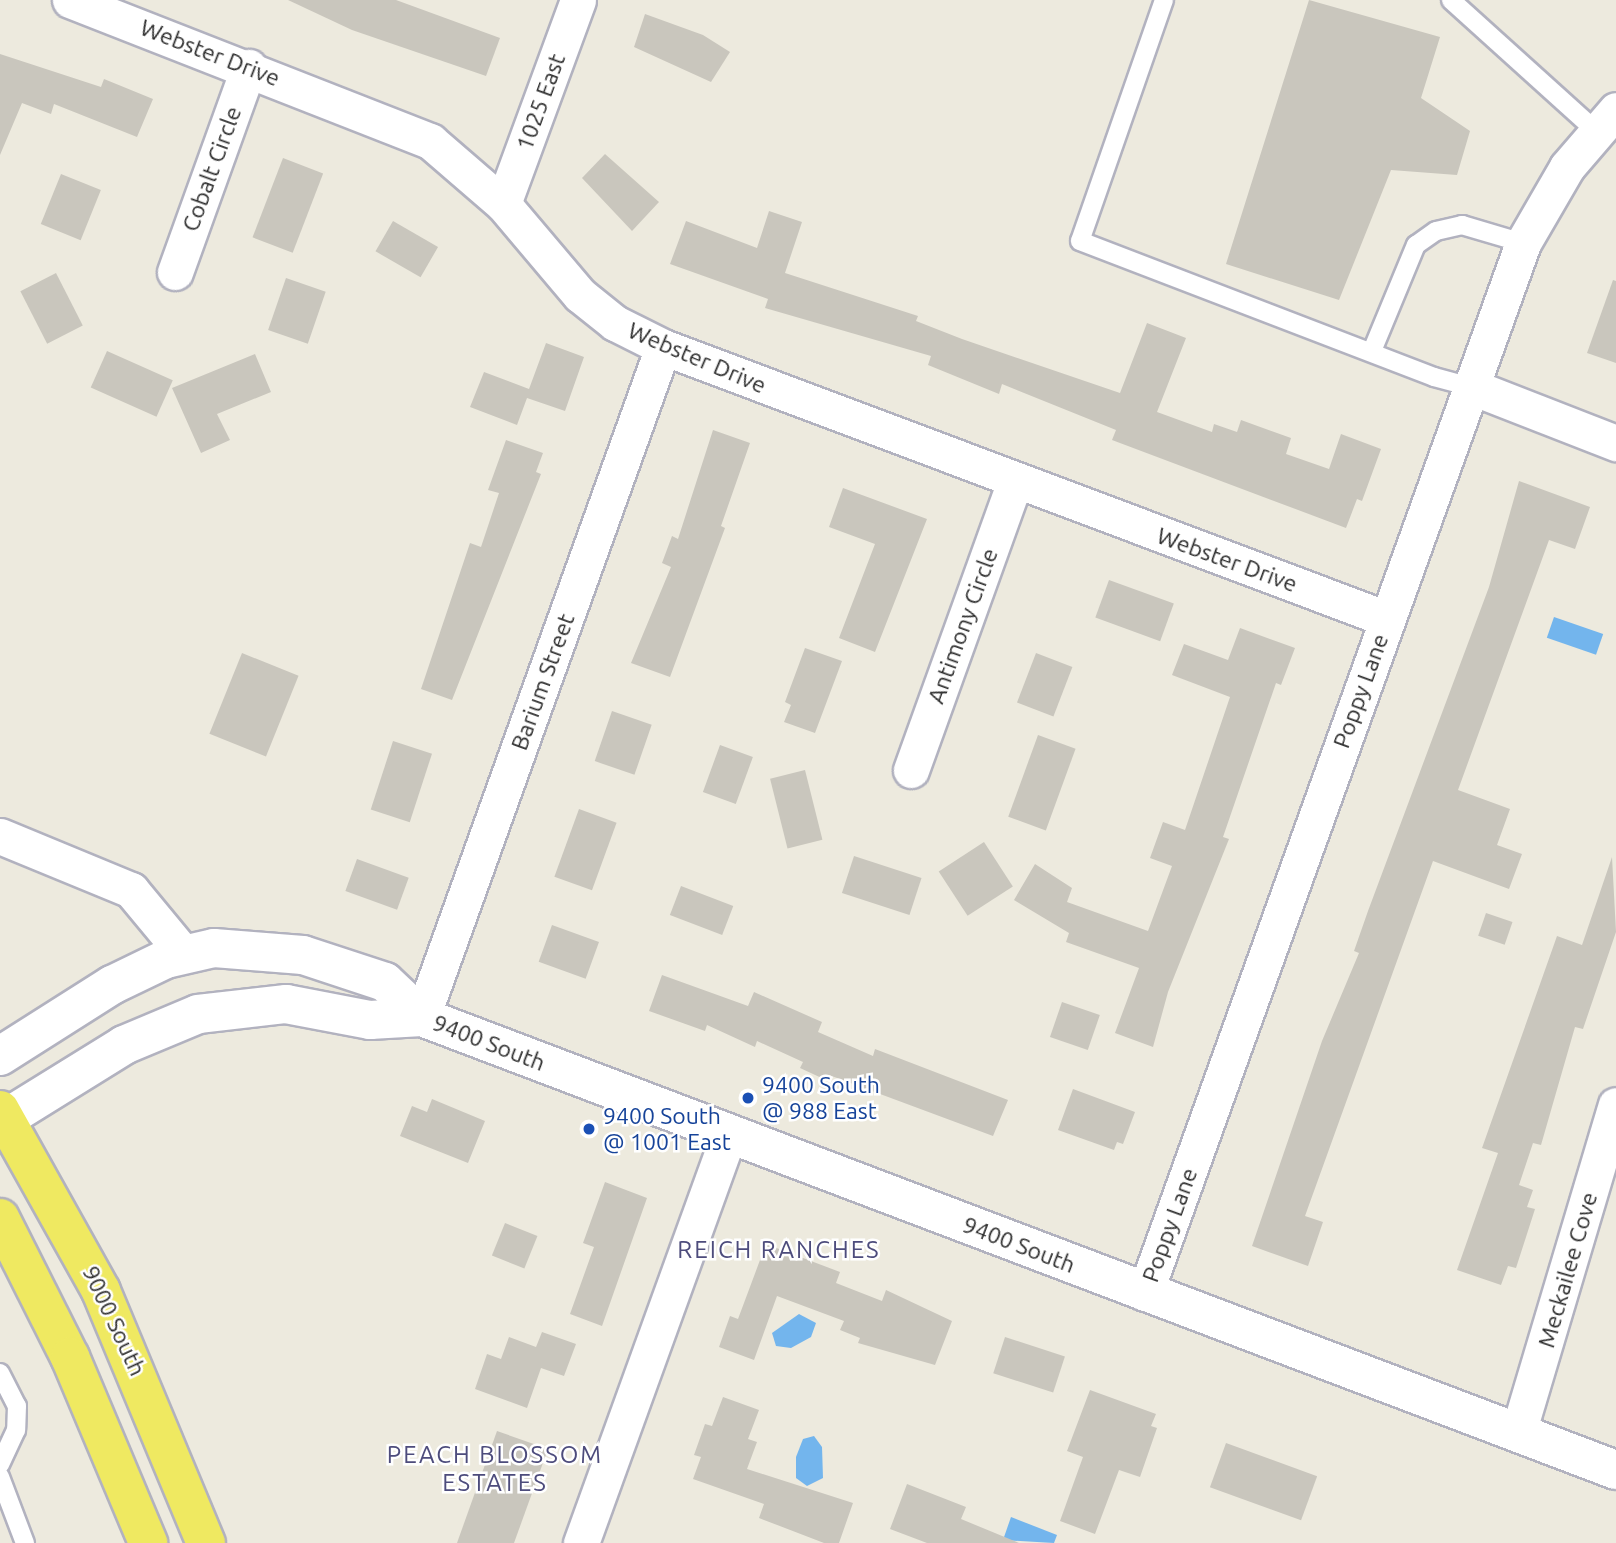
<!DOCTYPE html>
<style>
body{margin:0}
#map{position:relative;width:1616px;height:1543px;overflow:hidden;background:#edeade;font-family:Ubuntu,sans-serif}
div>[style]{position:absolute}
.water>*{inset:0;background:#73b5ed;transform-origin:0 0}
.building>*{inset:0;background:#c9c6bd;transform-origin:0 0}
.roads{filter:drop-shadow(2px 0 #b2b2bf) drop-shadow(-2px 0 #b2b2bf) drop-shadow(0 2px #b2b2bf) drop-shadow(0 -2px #b2b2bf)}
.service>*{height:18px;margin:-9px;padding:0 9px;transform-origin:9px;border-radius:9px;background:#fff}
.minor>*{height:35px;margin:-17.5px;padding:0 17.5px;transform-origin:17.5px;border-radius:17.5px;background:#fff}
.secondary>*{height:38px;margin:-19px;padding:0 19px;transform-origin:19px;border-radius:19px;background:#fff}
.primary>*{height:38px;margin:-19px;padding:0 19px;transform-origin:19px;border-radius:19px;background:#efe961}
.dots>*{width:19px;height:19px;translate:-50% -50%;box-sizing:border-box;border:4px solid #fff;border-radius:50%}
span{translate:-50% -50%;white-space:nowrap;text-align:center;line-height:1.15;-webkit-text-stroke:5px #fff;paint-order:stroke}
.street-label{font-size:23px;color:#2c2c2c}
.transit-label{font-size:23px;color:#164399}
.left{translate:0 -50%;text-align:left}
.neighbourhood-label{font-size:24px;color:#4d4c7c;letter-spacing:2px}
</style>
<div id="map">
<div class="water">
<div style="left:1554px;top:617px;width:52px;height:22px;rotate:19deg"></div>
<div style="clip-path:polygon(799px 1314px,816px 1323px,811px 1337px,791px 1348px,776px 1346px,772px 1333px)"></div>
<div style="clip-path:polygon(814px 1436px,822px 1447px,823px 1478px,807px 1486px,796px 1478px,796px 1457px,803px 1439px)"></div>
<div style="clip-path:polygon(1011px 1517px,1057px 1535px,1054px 1543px,1003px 1540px)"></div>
</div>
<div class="building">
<div style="clip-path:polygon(288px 0,396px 0,500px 38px,486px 76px,352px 30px)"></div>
<div style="clip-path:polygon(1309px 0,1440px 37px,1421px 98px,1470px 131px,1457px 175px,1391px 170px,1339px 300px,1226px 264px)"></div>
<div style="clip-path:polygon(645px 14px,703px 35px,730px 52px,711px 82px,634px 47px)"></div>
<div style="clip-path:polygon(0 54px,101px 87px,104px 79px,153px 99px,137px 137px,54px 104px,51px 114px,22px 103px,0 155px)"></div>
<div style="clip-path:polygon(605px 154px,659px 202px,632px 231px,582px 178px)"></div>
<div style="left:283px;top:158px;width:43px;height:85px;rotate:21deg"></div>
<div style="left:61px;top:174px;width:43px;height:54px;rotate:22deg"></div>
<div style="clip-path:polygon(769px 211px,802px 222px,785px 273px,918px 316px,916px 321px,962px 339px,1120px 393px,1147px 323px,1186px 338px,1157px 412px,1212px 432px,1214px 424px,1237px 432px,1241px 420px,1291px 438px,1286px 454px,1329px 469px,1341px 434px,1381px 449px,1362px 501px,1357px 499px,1346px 528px,1112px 440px,1116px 430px,1002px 384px,999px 394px,928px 365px,931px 356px,765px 308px,768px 299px,670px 264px,686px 221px,757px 248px)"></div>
<div style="left:393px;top:221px;width:52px;height:35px;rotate:30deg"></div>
<div style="left:56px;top:273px;width:59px;height:40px;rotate:63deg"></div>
<div style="left:286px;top:278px;width:42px;height:55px;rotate:19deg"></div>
<div style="clip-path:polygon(1613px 280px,1616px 281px,1616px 363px,1587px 353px)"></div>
<div style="clip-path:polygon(546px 343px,584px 357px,565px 411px,527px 398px,517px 425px,470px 407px,484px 372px,529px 389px)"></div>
<div style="left:107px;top:351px;width:72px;height:40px;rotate:24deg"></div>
<div style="clip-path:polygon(255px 354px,271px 392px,217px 414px,230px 440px,201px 453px,172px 388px)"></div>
<div style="clip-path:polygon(713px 430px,750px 443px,721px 526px,725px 528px,670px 677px,631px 663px,671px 567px,662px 563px,672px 536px,678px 539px)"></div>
<div style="clip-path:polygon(506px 440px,543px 453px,536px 472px,541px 474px,452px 700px,421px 689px,470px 543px,481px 547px,499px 493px,488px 490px)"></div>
<div style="clip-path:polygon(1519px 481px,1590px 507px,1575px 549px,1549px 540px,1458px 790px,1510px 809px,1497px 845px,1522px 854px,1509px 889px,1433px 861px,1305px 1216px,1323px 1222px,1308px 1266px,1252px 1246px,1322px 1041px,1359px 953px,1354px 951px,1368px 911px,1489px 587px)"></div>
<div style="clip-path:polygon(843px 488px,927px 519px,875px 652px,839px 638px,875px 544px,829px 527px)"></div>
<div style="left:1109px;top:580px;width:69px;height:40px;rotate:20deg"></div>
<div style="clip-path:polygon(1240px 628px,1295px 648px,1281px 685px,1276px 683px,1223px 837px,1229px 839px,1168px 992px,1153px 1047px,1115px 1033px,1139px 968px,1066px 942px,1069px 933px,1014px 900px,1035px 864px,1072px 888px,1067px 902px,1148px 931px,1172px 866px,1150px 858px,1163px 822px,1185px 830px,1230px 697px,1172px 675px,1184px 644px,1228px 660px)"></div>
<div style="clip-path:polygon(805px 648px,842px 661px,815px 733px,784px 722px,791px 705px,785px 702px)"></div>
<div style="left:242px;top:653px;width:61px;height:87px;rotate:22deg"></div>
<div style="left:1036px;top:653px;width:39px;height:53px;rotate:21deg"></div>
<div style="left:612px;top:711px;width:42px;height:53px;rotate:19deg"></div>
<div style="left:1038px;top:735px;width:40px;height:87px;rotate:20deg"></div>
<div style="left:393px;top:741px;width:41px;height:72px;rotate:18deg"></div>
<div style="left:720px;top:745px;width:35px;height:50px;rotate:20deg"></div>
<div style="left:805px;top:770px;width:72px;height:36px;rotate:76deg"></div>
<div style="left:579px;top:809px;width:40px;height:72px;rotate:20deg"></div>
<div style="left:984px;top:842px;width:53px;height:54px;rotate:57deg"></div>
<div style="left:854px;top:856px;width:71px;height:39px;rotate:18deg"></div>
<div style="clip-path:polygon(1612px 857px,1616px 932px,1583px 1029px,1575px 1027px,1541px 1145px,1533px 1143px,1519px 1185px,1533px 1190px,1527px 1207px,1535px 1209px,1516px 1268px,1508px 1266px,1501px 1285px,1457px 1270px,1498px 1153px,1482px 1148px,1557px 936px,1582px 945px)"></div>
<div style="left:357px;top:859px;width:55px;height:34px;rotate:20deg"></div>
<div style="left:681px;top:886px;width:56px;height:31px;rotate:21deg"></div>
<div style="left:1486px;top:913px;width:28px;height:24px;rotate:19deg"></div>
<div style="left:552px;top:925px;width:50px;height:39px;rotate:20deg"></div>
<div style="clip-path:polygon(662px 975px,748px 1006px,754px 992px,822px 1022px,818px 1032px,873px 1056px,875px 1049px,1008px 1100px,993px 1136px,829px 1075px,826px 1080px,800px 1068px,803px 1062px,757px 1041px,755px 1047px,707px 1025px,705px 1031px,649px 1011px)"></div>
<div style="left:1062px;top:1002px;width:40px;height:37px;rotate:19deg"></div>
<div style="clip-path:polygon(1073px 1089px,1135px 1112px,1123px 1144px,1117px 1142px,1114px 1150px,1058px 1130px)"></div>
<div style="clip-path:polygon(432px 1099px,485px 1121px,468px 1163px,400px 1136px,412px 1106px,427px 1112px)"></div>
<div style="clip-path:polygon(605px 1182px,647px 1198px,602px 1326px,570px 1314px,594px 1247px,583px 1243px)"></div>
<div style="left:505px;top:1223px;width:35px;height:35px;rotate:22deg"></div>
<div style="clip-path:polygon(766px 1244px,840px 1272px,836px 1283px,882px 1301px,886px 1290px,952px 1321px,935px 1365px,858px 1343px,860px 1338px,840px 1330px,844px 1321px,777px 1296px,754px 1360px,719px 1347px,730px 1316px,738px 1319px)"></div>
<div style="clip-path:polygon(542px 1332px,576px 1344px,564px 1376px,541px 1368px,527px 1408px,475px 1389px,487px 1354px,501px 1359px,509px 1337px,536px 1347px)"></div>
<div style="left:1005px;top:1337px;width:63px;height:38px;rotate:18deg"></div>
<div style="clip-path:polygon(1090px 1390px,1156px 1414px,1151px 1426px,1157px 1428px,1140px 1477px,1119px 1470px,1095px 1534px,1060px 1521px,1083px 1457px,1067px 1451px)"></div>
<div style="clip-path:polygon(723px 1397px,759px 1410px,748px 1439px,757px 1442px,747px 1469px,853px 1503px,839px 1543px,824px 1543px,759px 1518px,764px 1504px,693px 1479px,701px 1457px,694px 1455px,705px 1424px,712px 1426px)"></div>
<div style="clip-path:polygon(497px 1431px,548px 1449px,514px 1543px,457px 1543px)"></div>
<div style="left:1226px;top:1443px;width:97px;height:47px;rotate:20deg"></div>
<div style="clip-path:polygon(907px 1484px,966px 1507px,961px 1519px,1019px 1543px,927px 1543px,890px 1529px)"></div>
</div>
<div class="roads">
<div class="service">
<div style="left:1164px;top:0;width:255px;rotate:109.2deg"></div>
<div style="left:1080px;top:241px;width:379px;rotate:21deg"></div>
<div style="left:1434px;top:377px;width:39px;rotate:15deg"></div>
<div style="left:1451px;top:0;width:195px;rotate:42.1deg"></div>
<div style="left:1372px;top:351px;width:115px;rotate:-67.5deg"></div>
<div style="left:1416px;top:245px;width:24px;rotate:-35deg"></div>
<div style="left:1436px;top:231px;width:27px;rotate:-13deg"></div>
<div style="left:1462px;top:225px;width:64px;rotate:16.4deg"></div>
<div style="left:0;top:1373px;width:37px;rotate:63deg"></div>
<div style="left:17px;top:1406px;width:24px;rotate:92deg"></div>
<div style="left:16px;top:1430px;width:38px;rotate:115deg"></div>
<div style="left:0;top:1477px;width:71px;rotate:69.3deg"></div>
</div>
<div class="minor">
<div style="left:70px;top:0;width:387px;rotate:21.4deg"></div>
<div style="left:430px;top:141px;width:96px;rotate:40.8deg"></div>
<div style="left:503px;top:204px;width:119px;rotate:49.8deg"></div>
<div style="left:580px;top:295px;width:45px;rotate:38.7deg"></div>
<div style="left:615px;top:323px;width:54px;rotate:26.6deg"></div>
<div style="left:663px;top:347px;width:773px;rotate:20.59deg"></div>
<div style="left:503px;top:204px;width:217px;rotate:-69.8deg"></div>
<div style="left:175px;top:272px;width:218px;rotate:-70.2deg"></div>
<div style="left:1472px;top:387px;width:155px;rotate:21.3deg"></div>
<div style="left:911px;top:770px;width:307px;rotate:-70.2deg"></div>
<div style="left:0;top:836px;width:142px;rotate:22.4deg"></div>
<div style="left:131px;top:890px;width:83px;rotate:50.4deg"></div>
<div style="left:422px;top:1017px;width:712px;rotate:-70.22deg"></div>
<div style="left:1145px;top:1293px;width:1116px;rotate:-70.2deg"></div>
<div style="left:1523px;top:243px;width:88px;rotate:-59.9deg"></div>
<div style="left:1567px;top:167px;width:75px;rotate:-49.3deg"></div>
<div style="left:1518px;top:1433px;width:342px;rotate:-73.4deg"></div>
<div style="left:581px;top:1543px;width:434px;rotate:-70.1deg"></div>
</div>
<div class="secondary">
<div style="left:0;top:1056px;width:133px;rotate:-32.4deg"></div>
<div style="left:112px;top:985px;width:60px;rotate:-25.7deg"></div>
<div style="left:166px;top:959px;width:49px;rotate:-12.9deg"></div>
<div style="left:214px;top:948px;width:89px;rotate:4.5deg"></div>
<div style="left:303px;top:955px;width:86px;rotate:18.2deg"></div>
<div style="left:385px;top:982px;width:51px;rotate:43.4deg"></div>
<div style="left:422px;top:1017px;width:1277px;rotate:20.78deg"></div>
<div style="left:0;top:1122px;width:146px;rotate:-31.8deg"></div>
<div style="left:124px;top:1045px;width:80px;rotate:-22.7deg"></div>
<div style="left:198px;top:1014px;width:89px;rotate:-6.5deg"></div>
<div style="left:286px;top:1004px;width:86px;rotate:10.8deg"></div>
<div style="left:370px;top:1020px;width:52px;rotate:-3.3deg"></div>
</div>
<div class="primary">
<div style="left:0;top:1110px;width:207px;rotate:60.8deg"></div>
<div style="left:101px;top:1291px;width:273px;rotate:67.4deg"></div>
<div style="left:0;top:1218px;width:156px;rotate:63.3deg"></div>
<div style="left:70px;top:1357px;width:202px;rotate:67.2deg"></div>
</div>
</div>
<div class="dots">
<div style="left:748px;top:1098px;background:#1a4fb4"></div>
<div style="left:589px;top:1129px;background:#1a4fb4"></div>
</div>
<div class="street-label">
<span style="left:210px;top:53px;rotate:21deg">Webster Drive</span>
<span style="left:541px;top:102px;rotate:-70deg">1025 East</span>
<span style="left:212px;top:169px;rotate:-70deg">Cobalt Circle</span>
<span style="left:697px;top:358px;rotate:23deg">Webster Drive</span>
<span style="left:1227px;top:560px;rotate:20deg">Webster Drive</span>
<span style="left:963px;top:626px;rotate:-70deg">Antimony Circle</span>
<span style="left:543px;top:682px;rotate:-70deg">Barium Street</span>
<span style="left:1361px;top:691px;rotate:-70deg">Poppy Lane</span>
<span style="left:489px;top:1043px;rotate:21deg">9400 South</span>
<span style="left:1170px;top:1225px;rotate:-70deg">Poppy Lane</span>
<span style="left:1019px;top:1245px;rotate:21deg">9400 South</span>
<span style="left:1568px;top:1270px;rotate:-74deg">Meckailee Cove</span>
<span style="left:114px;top:1321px;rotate:65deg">9000 South</span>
</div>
<div class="transit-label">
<span class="left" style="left:762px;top:1098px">9400 South<br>@ 988 East</span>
<span class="left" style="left:603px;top:1129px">9400 South<br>@ 1001 East</span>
</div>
<div class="neighbourhood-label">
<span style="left:779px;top:1250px">REICH RANCHES</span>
<span style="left:495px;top:1469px">PEACH BLOSSOM<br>ESTATES</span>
</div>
</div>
